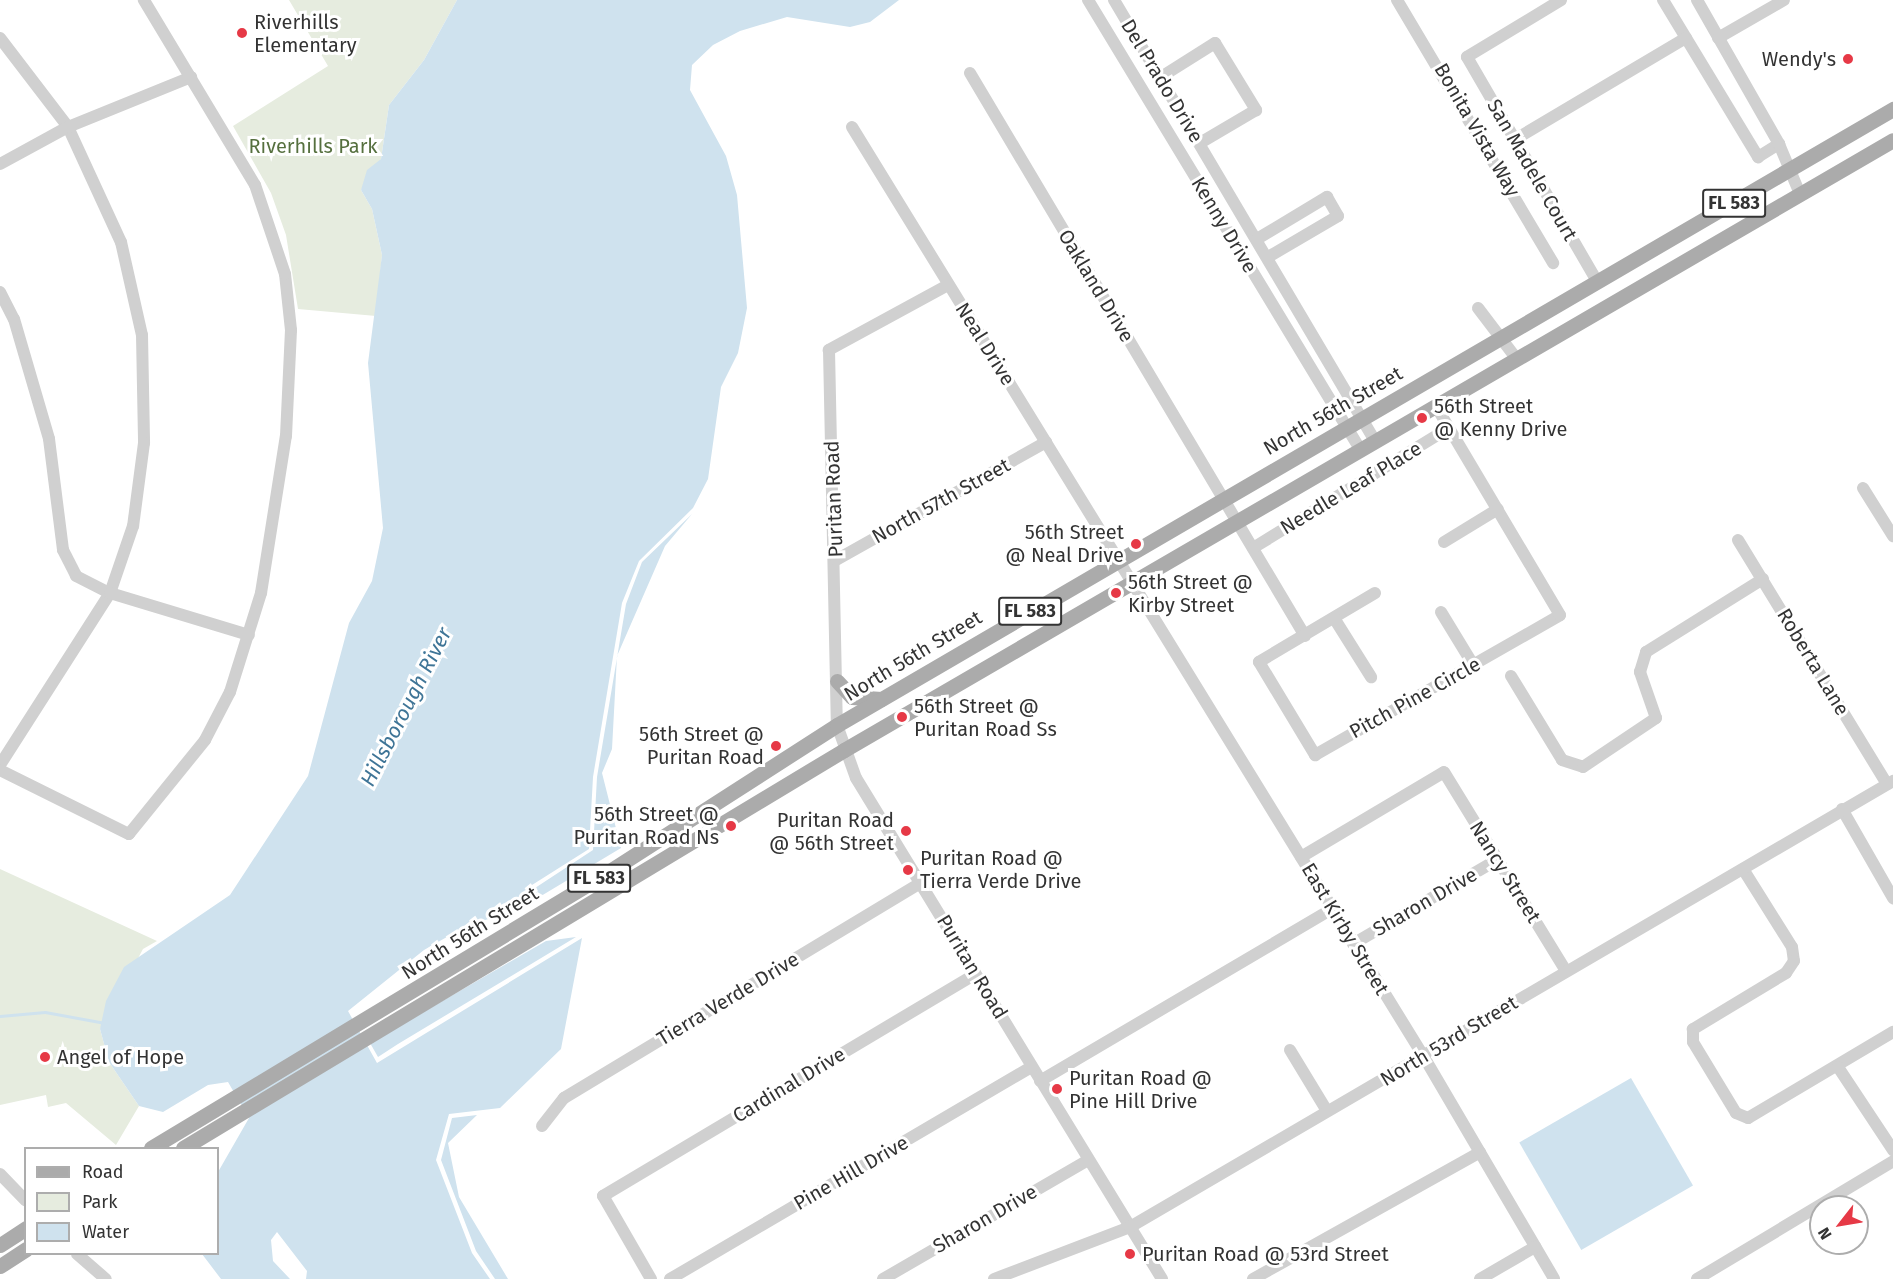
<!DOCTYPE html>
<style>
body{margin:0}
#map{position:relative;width:1893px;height:1279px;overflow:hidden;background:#fff;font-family:"Fira Sans",sans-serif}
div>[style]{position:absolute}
.green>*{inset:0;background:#e6ecdf}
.water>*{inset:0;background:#cfe2ee;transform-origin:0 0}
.stream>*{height:3px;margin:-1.5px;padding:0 1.5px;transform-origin:1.5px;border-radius:1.5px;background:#cfe2ee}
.minor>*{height:12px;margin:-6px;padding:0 6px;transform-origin:6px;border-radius:6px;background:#d0d0d0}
.major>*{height:15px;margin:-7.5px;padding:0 7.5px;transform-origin:7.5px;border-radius:7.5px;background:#ababab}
.dots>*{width:16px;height:16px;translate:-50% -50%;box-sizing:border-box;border:3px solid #fff;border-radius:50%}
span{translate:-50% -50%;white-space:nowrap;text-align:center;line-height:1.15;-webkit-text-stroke:6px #fff;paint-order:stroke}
.shield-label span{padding:2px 4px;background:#fff;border:2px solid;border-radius:4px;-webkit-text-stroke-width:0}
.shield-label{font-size:18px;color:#333;font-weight:700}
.poi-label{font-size:20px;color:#333}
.left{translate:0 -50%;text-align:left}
.right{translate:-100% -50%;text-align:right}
.street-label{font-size:20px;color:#333}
.park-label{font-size:20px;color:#56703f}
.water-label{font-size:21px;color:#3f7597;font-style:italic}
.legend{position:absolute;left:24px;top:1147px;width:195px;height:108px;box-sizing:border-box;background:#fff;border:2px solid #adadad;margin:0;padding:8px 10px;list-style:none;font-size:18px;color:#333}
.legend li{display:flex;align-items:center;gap:12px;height:30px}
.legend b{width:30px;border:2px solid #adadad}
.north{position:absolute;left:1809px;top:1195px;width:60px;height:60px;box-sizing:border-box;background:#fff;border:2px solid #adadad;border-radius:50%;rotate:239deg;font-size:16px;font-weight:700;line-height:24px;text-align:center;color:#333}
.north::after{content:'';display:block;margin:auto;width:21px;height:27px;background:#e63946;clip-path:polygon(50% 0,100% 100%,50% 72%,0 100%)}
</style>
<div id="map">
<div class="green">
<div style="clip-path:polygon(289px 0,457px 0,424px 60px,389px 105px,381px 159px,361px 190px,372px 209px,382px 255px,376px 316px,298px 309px,286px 235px,271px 193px,233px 126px,328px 66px)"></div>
<div style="clip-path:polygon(0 869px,157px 941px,143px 949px,100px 1029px,109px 1062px,139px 1106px,116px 1145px,66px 1103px,48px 1107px,46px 1095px,0 1105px)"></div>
</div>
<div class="water">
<div style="clip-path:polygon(457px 0,899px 0,870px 22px,850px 27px,787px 17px,740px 31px,713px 45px,692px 65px,690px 90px,726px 156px,737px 195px,747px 308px,738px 353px,721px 387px,708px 479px,693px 508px,639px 561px,622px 603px,593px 777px,589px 849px,532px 885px,509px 913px,468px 925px,424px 950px,348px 1011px,377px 1063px,582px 938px,561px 1049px,500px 1108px,449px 1114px,436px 1160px,472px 1253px,490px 1279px,306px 1279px,307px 1271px,277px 1232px,271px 1240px,273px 1261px,290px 1279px,221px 1279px,202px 1254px,218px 1254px,218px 1172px,249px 1118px,228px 1082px,208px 1085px,163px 1112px,139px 1106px,109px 1062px,100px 1029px,106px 1001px,124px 967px,230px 895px,308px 776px,349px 623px,372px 581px,383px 528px,368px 363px,382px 255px,372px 209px,361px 190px,367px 170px,381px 159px,389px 105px,424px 60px)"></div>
<div style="clip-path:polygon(692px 514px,665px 546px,617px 656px,612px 749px,602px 773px,621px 848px,516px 911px,535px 888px,593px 850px,597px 777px,626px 604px,642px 562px)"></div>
<div style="clip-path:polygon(576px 937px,398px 1044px,378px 1057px,370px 1043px,546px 941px)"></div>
<div style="left:1631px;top:1078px;width:124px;height:129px;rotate:60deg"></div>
<div style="clip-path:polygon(477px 1115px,448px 1143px,459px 1197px,508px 1279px,495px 1279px,476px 1251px,441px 1160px,452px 1118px)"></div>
</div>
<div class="stream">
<div style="left:0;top:1016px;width:45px;rotate:-5.1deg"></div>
<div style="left:45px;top:1012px;width:61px;rotate:10.4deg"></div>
</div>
<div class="minor">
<div style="left:1088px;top:0;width:525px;rotate:58.79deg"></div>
<div style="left:1114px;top:0;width:512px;rotate:59.38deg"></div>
<div style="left:1397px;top:0;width:306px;rotate:59.3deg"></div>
<div style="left:1561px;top:0;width:110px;rotate:148.8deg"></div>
<div style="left:1467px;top:57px;width:261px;rotate:59.9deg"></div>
<div style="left:1663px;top:0;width:184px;rotate:58.8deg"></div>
<div style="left:1758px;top:157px;width:25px;rotate:-32deg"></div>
<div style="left:1697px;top:0;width:166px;rotate:60.3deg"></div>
<div style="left:1779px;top:144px;width:54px;rotate:67.2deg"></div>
<div style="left:0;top:38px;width:112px;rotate:52.6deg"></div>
<div style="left:68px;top:127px;width:127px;rotate:65.3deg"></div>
<div style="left:121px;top:242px;width:95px;rotate:77.3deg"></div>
<div style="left:142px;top:335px;width:108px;rotate:88.9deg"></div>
<div style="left:144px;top:443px;width:84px;rotate:97.5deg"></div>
<div style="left:133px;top:526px;width:71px;rotate:108.9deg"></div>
<div style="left:110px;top:593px;width:204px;rotate:122.6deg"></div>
<div style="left:1718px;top:38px;width:76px;rotate:-29.9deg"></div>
<div style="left:970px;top:73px;width:655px;rotate:59.25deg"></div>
<div style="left:1161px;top:77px;width:64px;rotate:-32.2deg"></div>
<div style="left:1215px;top:43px;width:79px;rotate:58.5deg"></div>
<div style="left:1256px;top:110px;width:65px;rotate:149.5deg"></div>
<div style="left:852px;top:127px;width:1092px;rotate:58.41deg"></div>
<div style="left:1424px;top:1057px;width:257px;rotate:59.6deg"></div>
<div style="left:1514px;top:140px;width:200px;rotate:-30.7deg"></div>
<div style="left:0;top:164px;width:77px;rotate:-28.6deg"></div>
<div style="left:68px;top:127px;width:133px;rotate:-22.1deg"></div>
<div style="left:1257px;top:239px;width:82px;rotate:-31deg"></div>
<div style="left:1327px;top:197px;width:22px;rotate:60deg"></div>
<div style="left:1338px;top:216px;width:81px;rotate:149.6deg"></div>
<div style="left:948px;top:285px;width:136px;rotate:151.4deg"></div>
<div style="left:829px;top:350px;width:375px;rotate:88.8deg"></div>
<div style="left:837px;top:725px;width:56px;rotate:70.3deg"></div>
<div style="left:856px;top:778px;width:587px;rotate:58.58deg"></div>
<div style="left:0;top:292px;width:30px;rotate:63deg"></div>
<div style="left:14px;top:319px;width:125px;rotate:73.7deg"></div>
<div style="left:49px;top:439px;width:112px;rotate:82.8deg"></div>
<div style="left:63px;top:550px;width:29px;rotate:63deg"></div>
<div style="left:76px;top:576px;width:38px;rotate:27deg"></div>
<div style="left:110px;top:593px;width:145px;rotate:16.8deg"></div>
<div style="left:1478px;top:308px;width:63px;rotate:52.8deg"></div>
<div style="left:1863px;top:488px;width:57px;rotate:58deg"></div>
<div style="left:1738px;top:540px;width:286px;rotate:58.6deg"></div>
<div style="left:1444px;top:542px;width:63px;rotate:-31.4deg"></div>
<div style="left:1253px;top:548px;width:230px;rotate:-31.5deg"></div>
<div style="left:836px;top:560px;width:241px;rotate:-29.3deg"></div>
<div style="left:1375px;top:593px;width:135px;rotate:149.3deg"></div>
<div style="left:1259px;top:662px;width:109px;rotate:58.9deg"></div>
<div style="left:1315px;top:755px;width:282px;rotate:-29.7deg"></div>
<div style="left:1560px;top:615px;width:243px;rotate:-120.7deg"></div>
<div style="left:1441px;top:612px;width:63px;rotate:58.6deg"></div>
<div style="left:1334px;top:618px;width:70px;rotate:57.9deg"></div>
<div style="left:1511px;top:676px;width:98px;rotate:58.7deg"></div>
<div style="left:1562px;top:760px;width:22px;rotate:18deg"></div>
<div style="left:1583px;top:767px;width:88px;rotate:-33.9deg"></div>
<div style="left:1656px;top:718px;width:49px;rotate:-109.2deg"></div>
<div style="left:1640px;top:672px;width:21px;rotate:-73deg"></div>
<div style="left:1646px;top:652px;width:138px;rotate:-32deg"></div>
<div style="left:0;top:770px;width:144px;rotate:26.4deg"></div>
<div style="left:129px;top:834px;width:121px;rotate:-51deg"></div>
<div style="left:205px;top:740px;width:54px;rotate:-62.5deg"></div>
<div style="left:230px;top:692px;width:104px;rotate:-72.6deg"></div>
<div style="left:261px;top:593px;width:159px;rotate:-81deg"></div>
<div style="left:286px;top:436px;width:106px;rotate:-87.3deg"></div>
<div style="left:291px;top:330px;width:56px;rotate:-96.1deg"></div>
<div style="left:285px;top:274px;width:94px;rotate:-108.6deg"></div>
<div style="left:255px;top:185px;width:216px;rotate:-121deg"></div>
<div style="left:1842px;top:809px;width:103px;rotate:60.2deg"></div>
<div style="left:1301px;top:857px;width:166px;rotate:-30.7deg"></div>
<div style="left:1444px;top:772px;width:233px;rotate:58.5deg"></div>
<div style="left:1743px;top:869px;width:92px;rotate:57.9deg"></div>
<div style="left:1792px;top:947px;width:14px;rotate:82deg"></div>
<div style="left:1794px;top:961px;width:14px;rotate:124deg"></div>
<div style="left:1786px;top:973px;width:109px;rotate:148.9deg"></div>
<div style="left:1693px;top:1029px;width:13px;rotate:90deg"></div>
<div style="left:1693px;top:1042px;width:83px;rotate:58.8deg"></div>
<div style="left:1736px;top:1113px;width:13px;rotate:23deg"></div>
<div style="left:1748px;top:1118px;width:169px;rotate:-30.7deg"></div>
<div style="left:1353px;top:944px;width:167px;rotate:-30.3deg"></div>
<div style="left:1290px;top:1050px;width:71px;rotate:58.8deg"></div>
<div style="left:1838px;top:1067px;width:100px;rotate:56.5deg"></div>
<div style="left:1040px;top:1081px;width:339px;rotate:-30.5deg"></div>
<div style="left:542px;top:1126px;width:36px;rotate:-52deg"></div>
<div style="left:564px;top:1098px;width:418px;rotate:-31.1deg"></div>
<div style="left:0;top:1174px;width:37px;rotate:46deg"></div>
<div style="left:77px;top:1254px;width:38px;rotate:41deg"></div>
<div style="left:651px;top:1279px;width:96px;rotate:-120deg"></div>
<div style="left:603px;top:1196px;width:433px;rotate:-30.8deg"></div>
<div style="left:670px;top:1279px;width:419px;rotate:-30.4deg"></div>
<div style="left:883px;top:1279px;width:237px;rotate:-30.1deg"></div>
<div style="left:994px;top:1279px;width:146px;rotate:-20.9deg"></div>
<div style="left:1130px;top:1227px;width:884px;rotate:-30.31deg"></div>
<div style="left:1253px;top:1279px;width:260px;rotate:-29.2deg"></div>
<div style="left:1480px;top:1279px;width:64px;rotate:-30.2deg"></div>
<div style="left:1697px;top:1279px;width:229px;rotate:-31deg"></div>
</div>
<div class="major">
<div style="left:837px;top:681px;width:22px;rotate:47deg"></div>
<div style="left:852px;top:697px;width:29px;rotate:4deg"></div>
<div style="left:151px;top:1148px;width:530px;rotate:-31.11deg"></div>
<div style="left:605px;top:874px;width:276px;rotate:-32.7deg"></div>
<div style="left:837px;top:725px;width:1223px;rotate:-30.26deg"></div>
<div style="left:183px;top:1148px;width:772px;rotate:-31.05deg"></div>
<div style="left:844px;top:750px;width:1213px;rotate:-30.18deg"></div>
<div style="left:0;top:1245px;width:31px;rotate:-33deg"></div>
<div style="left:0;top:1266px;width:31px;rotate:-33deg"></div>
</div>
<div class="dots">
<div style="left:242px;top:33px;background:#e63946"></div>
<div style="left:1848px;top:59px;background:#e63946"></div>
<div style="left:1422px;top:418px;background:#e63946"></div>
<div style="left:1136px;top:544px;background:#e63946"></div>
<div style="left:1116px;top:593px;background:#e63946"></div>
<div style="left:902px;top:717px;background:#e63946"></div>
<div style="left:776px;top:746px;background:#e63946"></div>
<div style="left:731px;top:826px;background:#e63946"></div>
<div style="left:906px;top:831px;background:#e63946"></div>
<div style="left:908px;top:870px;background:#e63946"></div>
<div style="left:45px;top:1057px;background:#e63946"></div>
<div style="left:1057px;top:1089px;background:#e63946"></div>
<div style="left:1130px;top:1254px;background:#e63946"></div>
</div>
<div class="shield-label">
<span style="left:1734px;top:203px">FL 583</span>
<span style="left:1030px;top:611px">FL 583</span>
<span style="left:599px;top:878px">FL 583</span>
</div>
<div class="poi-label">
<span class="left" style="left:254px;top:34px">Riverhills<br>Elementary</span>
<span class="right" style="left:1836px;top:59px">Wendy's</span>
<span class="left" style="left:1434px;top:418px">56th Street<br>@ Kenny Drive</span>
<span class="right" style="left:1124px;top:544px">56th Street<br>@ Neal Drive</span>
<span class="left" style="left:1128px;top:594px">56th Street @<br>Kirby Street</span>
<span class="left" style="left:914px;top:718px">56th Street @<br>Puritan Road Ss</span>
<span class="right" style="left:764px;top:746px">56th Street @<br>Puritan Road</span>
<span class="right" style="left:719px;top:826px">56th Street @<br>Puritan Road Ns</span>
<span class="right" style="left:894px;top:832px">Puritan Road<br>@ 56th Street</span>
<span class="left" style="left:920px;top:870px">Puritan Road @<br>Tierra Verde Drive</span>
<span class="left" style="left:57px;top:1057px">Angel of Hope</span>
<span class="left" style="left:1069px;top:1090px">Puritan Road @<br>Pine Hill Drive</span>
<span class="left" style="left:1142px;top:1254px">Puritan Road @ 53rd Street</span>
</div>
<div class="street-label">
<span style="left:1162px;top:81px;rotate:59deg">Del Prado Drive</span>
<span style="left:1477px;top:130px;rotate:60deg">Bonita Vista Way</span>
<span style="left:1532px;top:170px;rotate:60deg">San Madele Court</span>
<span style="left:1224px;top:225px;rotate:59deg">Kenny Drive</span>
<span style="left:1096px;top:286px;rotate:59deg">Oakland Drive</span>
<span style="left:985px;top:344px;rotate:58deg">Neal Drive</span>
<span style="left:1333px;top:411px;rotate:-30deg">North 56th Street</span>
<span style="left:1351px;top:488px;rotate:-31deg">Needle Leaf Place</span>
<span style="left:834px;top:499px;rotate:-92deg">Puritan Road</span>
<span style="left:941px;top:501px;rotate:-29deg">North 57th Street</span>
<span style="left:913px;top:656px;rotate:-31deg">North 56th Street</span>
<span style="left:1813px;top:662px;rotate:59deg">Roberta Lane</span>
<span style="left:1415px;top:698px;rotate:-29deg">Pitch Pine Circle</span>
<span style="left:1505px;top:872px;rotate:58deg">Nancy Street</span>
<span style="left:1425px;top:902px;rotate:-30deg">Sharon Drive</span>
<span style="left:1345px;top:929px;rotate:59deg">East Kirby Street</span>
<span style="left:470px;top:933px;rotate:-32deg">North 56th Street</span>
<span style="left:972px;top:967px;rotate:59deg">Puritan Road</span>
<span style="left:728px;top:999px;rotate:-31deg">Tierra Verde Drive</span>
<span style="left:1449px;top:1041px;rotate:-31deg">North 53rd Street</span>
<span style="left:789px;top:1085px;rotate:-31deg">Cardinal Drive</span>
<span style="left:851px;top:1173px;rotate:-30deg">Pine Hill Drive</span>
<span style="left:985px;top:1219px;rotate:-30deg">Sharon Drive</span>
</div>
<div class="park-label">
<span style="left:313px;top:146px">Riverhills Park</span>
</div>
<div class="water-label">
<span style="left:406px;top:707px;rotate:-63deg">Hillsborough River</span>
</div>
<ul class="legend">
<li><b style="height:8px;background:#ababab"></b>Road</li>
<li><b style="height:16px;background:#e6ecdf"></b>Park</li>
<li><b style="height:16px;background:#cfe2ee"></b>Water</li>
</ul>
<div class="north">N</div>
</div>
